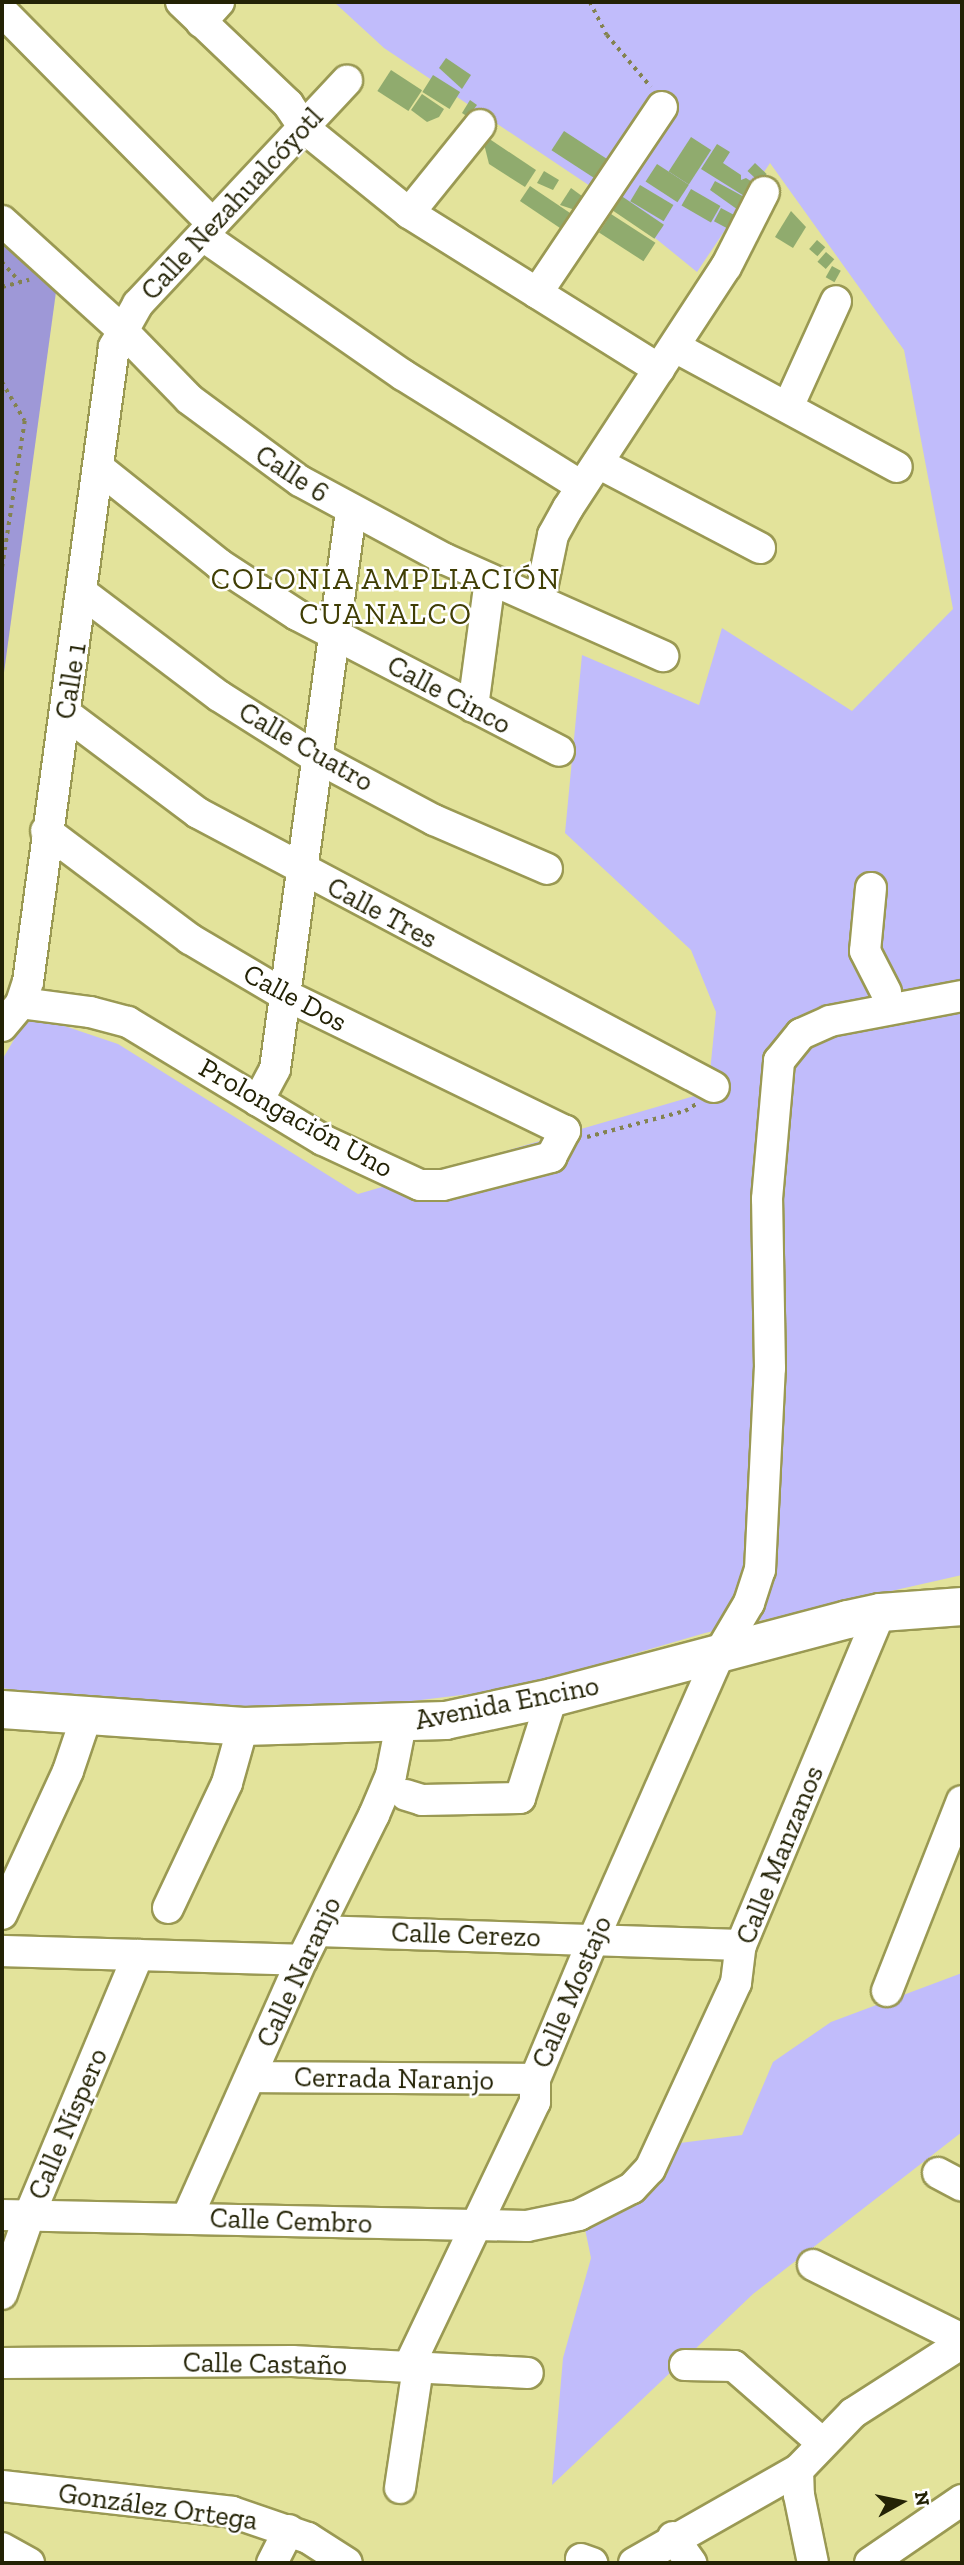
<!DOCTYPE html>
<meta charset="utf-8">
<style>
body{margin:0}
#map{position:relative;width:964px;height:2565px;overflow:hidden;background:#e3e39b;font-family:"Zilla Slab",serif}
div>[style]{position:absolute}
.green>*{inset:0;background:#c1bcfb}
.forest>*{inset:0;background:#9e98d7}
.building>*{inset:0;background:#90ab6e;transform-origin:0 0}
.path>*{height:3.5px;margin-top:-1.75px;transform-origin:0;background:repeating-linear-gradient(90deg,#838250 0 3.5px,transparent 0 8.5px)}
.roads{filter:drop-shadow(2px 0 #9a9953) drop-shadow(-2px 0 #9a9953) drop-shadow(0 2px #9a9953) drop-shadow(0 -2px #9a9953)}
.minor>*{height:30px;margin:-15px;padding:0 15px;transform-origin:15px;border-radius:15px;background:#fff}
.major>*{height:37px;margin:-18.5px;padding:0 18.5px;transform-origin:18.5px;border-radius:18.5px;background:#fff}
span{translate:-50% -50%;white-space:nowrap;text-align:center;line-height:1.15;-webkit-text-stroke:5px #fff;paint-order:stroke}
.street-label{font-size:28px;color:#232205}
.neighbourhood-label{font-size:30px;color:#403e04;letter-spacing:2px}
.frame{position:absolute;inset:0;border:4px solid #232205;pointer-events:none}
.north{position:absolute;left:866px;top:2467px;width:70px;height:70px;-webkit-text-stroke:5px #fff;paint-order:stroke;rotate:81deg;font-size:19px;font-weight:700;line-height:28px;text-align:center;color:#232205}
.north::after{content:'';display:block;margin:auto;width:24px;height:32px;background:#232205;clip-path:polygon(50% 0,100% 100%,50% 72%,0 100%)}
</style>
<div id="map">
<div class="green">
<div style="clip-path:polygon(334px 2px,962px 2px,962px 1575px,705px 1633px,513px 1689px,230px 1723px,2px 1688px,2px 1060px,29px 1014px,118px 1044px,358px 1194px,708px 1092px,716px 1012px,691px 950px,565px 833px,582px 655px,699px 705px,722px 628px,852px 711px,953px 609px,904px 350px,770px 163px,697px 272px,596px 190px,384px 48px)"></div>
<div style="clip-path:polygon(962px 1973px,962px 2132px,753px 2294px,552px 2485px,563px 2358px,591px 2258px,580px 2205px,680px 2143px,742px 2135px,773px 2062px,831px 2022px)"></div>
</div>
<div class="forest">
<div style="clip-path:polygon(2px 240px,56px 292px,2px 687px)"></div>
</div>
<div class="building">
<div style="clip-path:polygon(446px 58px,471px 75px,462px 89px,439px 68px)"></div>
<div style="left:391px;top:70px;width:37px;height:25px;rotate:33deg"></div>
<div style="left:433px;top:75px;width:32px;height:20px;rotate:32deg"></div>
<div style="clip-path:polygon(422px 94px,444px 109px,439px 117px,427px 122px,411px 110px)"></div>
<div style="clip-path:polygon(470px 100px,477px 105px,468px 117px,462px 113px)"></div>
<div style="left:564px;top:131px;width:55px;height:23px;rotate:33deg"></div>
<div style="left:691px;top:137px;width:24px;height:41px;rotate:33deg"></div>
<div style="clip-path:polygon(483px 140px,491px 140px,536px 170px,525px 187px,489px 164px)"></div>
<div style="clip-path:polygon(717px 144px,730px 152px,723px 163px,741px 175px,741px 180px,746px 178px,757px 185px,749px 199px,701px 169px)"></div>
<div style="left:755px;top:163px;width:16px;height:11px;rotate:43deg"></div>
<div style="left:657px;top:164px;width:38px;height:21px;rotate:33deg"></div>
<div style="clip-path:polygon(544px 171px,559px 180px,553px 190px,537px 183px)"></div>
<div style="clip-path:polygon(715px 181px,748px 199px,741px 212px,710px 190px)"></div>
<div style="left:640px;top:185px;width:39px;height:19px;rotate:31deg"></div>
<div style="left:530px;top:186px;width:55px;height:18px;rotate:34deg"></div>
<div style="clip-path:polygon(571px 188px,586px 199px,578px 211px,560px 205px)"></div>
<div style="left:691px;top:189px;width:34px;height:19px;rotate:30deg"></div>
<div style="left:620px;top:195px;width:53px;height:17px;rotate:34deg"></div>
<div style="left:721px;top:208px;width:17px;height:15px;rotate:28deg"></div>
<div style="clip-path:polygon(791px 211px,806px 227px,793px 248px,775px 237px)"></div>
<div style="left:611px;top:214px;width:53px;height:22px;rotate:33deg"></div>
<div style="left:817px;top:240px;width:11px;height:12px;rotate:41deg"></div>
<div style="left:826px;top:252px;width:11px;height:13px;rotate:41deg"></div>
<div style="left:832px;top:266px;width:10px;height:13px;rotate:29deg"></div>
</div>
<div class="path">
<div style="left:590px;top:2px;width:37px;rotate:63deg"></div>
<div style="left:607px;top:35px;width:68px;rotate:49.8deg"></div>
<div style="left:2px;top:262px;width:27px;rotate:48deg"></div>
<div style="left:2px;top:287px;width:28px;rotate:-15deg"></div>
<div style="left:2px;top:382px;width:45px;rotate:59.5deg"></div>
<div style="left:25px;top:421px;width:151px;rotate:98.8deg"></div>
<div style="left:587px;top:1137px;width:101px;rotate:-14.9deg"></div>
<div style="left:685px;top:1111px;width:13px;rotate:-32deg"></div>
</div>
<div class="roads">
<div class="minor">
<div style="left:181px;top:2px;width:148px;rotate:43.6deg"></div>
<div style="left:288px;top:104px;width:29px;rotate:56deg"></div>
<div style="left:304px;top:128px;width:135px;rotate:39deg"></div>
<div style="left:409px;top:213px;width:295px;rotate:32deg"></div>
<div style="left:2px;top:11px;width:298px;rotate:45.3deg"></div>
<div style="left:201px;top:22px;width:27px;rotate:-48deg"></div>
<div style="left:409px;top:213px;width:113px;rotate:-51.1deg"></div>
<div style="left:2px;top:221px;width:162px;rotate:42.2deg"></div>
<div style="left:122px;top:330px;width:96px;rotate:45.8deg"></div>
<div style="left:189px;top:399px;width:138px;rotate:36.5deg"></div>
<div style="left:300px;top:481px;width:165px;rotate:28.3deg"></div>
<div style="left:445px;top:559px;width:239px;rotate:24deg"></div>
<div style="left:203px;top:236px;width:244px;rotate:34.8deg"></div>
<div style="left:403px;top:375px;width:210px;rotate:31.9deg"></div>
<div style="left:537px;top:293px;width:224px;rotate:-56.1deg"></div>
<div style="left:675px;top:347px;width:252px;rotate:28.4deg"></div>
<div style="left:788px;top:407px;width:116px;rotate:-65.6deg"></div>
<div style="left:598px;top:463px;width:183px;rotate:27.7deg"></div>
<div style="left:100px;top:469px;width:152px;rotate:38.6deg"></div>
<div style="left:219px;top:564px;width:93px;rotate:33.2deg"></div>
<div style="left:297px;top:615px;width:295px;rotate:27.4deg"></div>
<div style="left:84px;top:594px;width:169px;rotate:37.1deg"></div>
<div style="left:219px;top:696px;width:112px;rotate:32.3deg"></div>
<div style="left:314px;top:756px;width:136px;rotate:28.1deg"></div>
<div style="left:434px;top:820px;width:123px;rotate:23.4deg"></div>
<div style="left:540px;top:598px;width:64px;rotate:-78.3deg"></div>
<div style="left:553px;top:535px;width:31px;rotate:-61deg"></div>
<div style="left:568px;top:508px;width:288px;rotate:-56.8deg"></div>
<div style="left:726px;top:267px;width:84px;rotate:-63.1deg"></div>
<div style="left:473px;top:707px;width:128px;rotate:-82.4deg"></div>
<div style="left:66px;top:714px;width:165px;rotate:36.9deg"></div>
<div style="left:198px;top:813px;width:584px;rotate:27.97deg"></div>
<div style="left:871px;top:888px;width:63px;rotate:95.4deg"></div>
<div style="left:865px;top:951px;width:46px;rotate:62.9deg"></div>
<div style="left:21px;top:1003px;width:70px;rotate:7.4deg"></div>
<div style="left:90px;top:1012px;width:39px;rotate:15deg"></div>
<div style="left:128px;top:1022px;width:228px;rotate:31.2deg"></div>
<div style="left:323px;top:1140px;width:107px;rotate:24.9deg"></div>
<div style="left:420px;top:1185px;width:23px"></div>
<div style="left:443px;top:1185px;width:112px;rotate:-14.5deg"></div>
<div style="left:551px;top:1157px;width:30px;rotate:-62deg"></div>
<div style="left:565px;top:1131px;width:314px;rotate:-154.1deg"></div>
<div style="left:283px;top:994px;width:108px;rotate:-149.4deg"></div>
<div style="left:190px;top:939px;width:180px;rotate:-143.1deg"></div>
<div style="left:2px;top:1026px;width:30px;rotate:-50deg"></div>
<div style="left:21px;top:1003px;width:22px;rotate:-72deg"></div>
<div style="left:28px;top:982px;width:641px;rotate:-82.29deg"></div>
<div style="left:114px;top:347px;width:49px;rotate:-60.8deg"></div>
<div style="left:138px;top:304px;width:306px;rotate:-46.9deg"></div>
<div style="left:258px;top:1101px;width:36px;rotate:-62deg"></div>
<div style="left:275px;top:1069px;width:563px;rotate:-82.24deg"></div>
<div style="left:406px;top:1795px;width:17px;rotate:17deg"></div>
<div style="left:422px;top:1800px;width:98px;rotate:-1.2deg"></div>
<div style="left:520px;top:1798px;width:106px;rotate:-72.4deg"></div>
<div style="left:168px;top:1908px;width:138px;rotate:-64.7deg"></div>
<div style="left:227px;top:1783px;width:59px;rotate:-74.3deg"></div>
<div style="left:2px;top:1914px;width:157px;rotate:-65.2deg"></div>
<div style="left:68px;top:1771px;width:59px;rotate:-71.3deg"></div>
<div style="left:317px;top:1931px;width:424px;rotate:1.9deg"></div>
<div style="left:2px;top:1951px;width:300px;rotate:1.7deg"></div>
<div style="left:887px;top:1991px;width:204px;rotate:-68.5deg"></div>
<div style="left:252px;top:2077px;width:283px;rotate:0.4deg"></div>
<div style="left:938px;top:2173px;width:27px;rotate:28deg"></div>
<div style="left:2px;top:2215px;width:525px;rotate:1.2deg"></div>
<div style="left:527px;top:2226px;width:53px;rotate:-11.9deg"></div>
<div style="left:579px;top:2215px;width:59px;rotate:-27deg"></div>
<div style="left:632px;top:2188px;width:26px;rotate:-47deg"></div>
<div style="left:650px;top:2169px;width:205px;rotate:-65.2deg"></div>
<div style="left:736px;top:1983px;width:38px;rotate:-83deg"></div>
<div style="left:741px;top:1945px;width:361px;rotate:-67.3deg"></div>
<div style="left:187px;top:2218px;width:282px;rotate:-66deg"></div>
<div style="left:302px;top:1960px;width:162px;rotate:-63.6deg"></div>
<div style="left:374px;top:1815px;width:43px;rotate:-67deg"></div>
<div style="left:391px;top:1775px;width:52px;rotate:-78.9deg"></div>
<div style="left:813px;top:2265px;width:166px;rotate:26.4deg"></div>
<div style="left:2px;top:2294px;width:83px;rotate:-70.9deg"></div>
<div style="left:29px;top:2216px;width:283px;rotate:-67.3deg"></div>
<div style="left:2px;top:2363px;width:290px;rotate:-0.4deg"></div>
<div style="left:292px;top:2361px;width:236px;rotate:2.9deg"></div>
<div style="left:685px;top:2365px;width:49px;rotate:1.2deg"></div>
<div style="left:734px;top:2366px;width:116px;rotate:41.1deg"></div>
<div style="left:408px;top:2368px;width:295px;rotate:-64.5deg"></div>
<div style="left:535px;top:2102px;width:23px;rotate:-90deg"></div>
<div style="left:535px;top:2079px;width:153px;rotate:-67.3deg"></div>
<div style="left:594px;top:1938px;width:313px;rotate:-66.2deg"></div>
<div style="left:720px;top:1652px;width:57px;rotate:-59.4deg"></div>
<div style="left:749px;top:1603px;width:35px;rotate:-72deg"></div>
<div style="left:760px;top:1570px;width:202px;rotate:-87.2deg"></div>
<div style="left:770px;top:1368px;width:169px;rotate:-91deg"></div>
<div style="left:767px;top:1199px;width:139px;rotate:-85deg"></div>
<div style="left:779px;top:1061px;width:35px;rotate:-51deg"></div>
<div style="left:801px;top:1034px;width:32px;rotate:-24deg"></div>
<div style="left:830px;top:1021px;width:134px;rotate:-10.7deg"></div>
<div style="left:798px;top:2470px;width:25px;rotate:88deg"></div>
<div style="left:799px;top:2495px;width:69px;rotate:78.4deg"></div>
<div style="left:2px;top:2486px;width:231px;rotate:6.4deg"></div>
<div style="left:232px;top:2512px;width:80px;rotate:18.9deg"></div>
<div style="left:308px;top:2538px;width:46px;rotate:32.7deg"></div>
<div style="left:400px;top:2488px;width:121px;rotate:-81.5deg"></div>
<div style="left:673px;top:2537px;width:32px;rotate:55deg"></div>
<div style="left:2px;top:2548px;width:31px;rotate:29deg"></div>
<div style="left:581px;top:2559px;width:12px;rotate:20deg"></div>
<div style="left:272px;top:2563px;width:37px;rotate:-63deg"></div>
<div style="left:634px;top:2563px;width:189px;rotate:-29.6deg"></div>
<div style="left:798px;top:2470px;width:79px;rotate:-46deg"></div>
<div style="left:853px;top:2413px;width:130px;rotate:-32.7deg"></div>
<div style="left:870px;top:2563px;width:112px;rotate:-34.4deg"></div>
</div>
<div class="major">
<div style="left:2px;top:1709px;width:242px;rotate:4deg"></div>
<div style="left:243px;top:1726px;width:202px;rotate:-1.7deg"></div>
<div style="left:445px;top:1720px;width:109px;rotate:-12.1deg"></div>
<div style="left:552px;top:1697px;width:305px;rotate:-14.8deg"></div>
<div style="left:847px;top:1619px;width:34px;rotate:-12deg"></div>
<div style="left:880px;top:1612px;width:82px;rotate:-4.2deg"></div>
</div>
</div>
<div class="street-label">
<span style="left:232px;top:204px;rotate:-47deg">Calle Nezahualcóyotl</span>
<span style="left:292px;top:474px;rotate:33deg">Calle 6</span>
<span style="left:71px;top:681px;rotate:-81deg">Calle 1</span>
<span style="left:449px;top:695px;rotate:28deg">Calle Cinco</span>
<span style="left:306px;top:747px;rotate:30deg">Calle Cuatro</span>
<span style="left:382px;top:913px;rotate:28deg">Calle Tres</span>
<span style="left:295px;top:998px;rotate:28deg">Calle Dos</span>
<span style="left:296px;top:1118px;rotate:29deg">Prolongación Uno</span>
<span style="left:507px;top:1703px;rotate:-11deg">Avenida Encino</span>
<span style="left:780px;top:1855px;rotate:-68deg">Calle Manzanos</span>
<span style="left:466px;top:1935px;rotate:2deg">Calle Cerezo</span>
<span style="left:299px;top:1972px;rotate:-65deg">Calle Naranjo</span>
<span style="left:572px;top:1992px;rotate:-67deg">Calle Mostajo</span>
<span style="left:394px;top:2079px;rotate:1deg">Cerrada Naranjo</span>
<span style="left:68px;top:2124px;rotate:-67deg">Calle Níspero</span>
<span style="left:291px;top:2221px;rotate:2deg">Calle Cembro</span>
<span style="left:265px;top:2364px;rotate:1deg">Calle Castaño</span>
<span style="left:158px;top:2507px;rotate:8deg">González Ortega</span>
</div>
<div class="neighbourhood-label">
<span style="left:386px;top:596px">COLONIA AMPLIACIÓN<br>CUANALCO</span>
</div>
<div class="frame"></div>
<div class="north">N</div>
</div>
